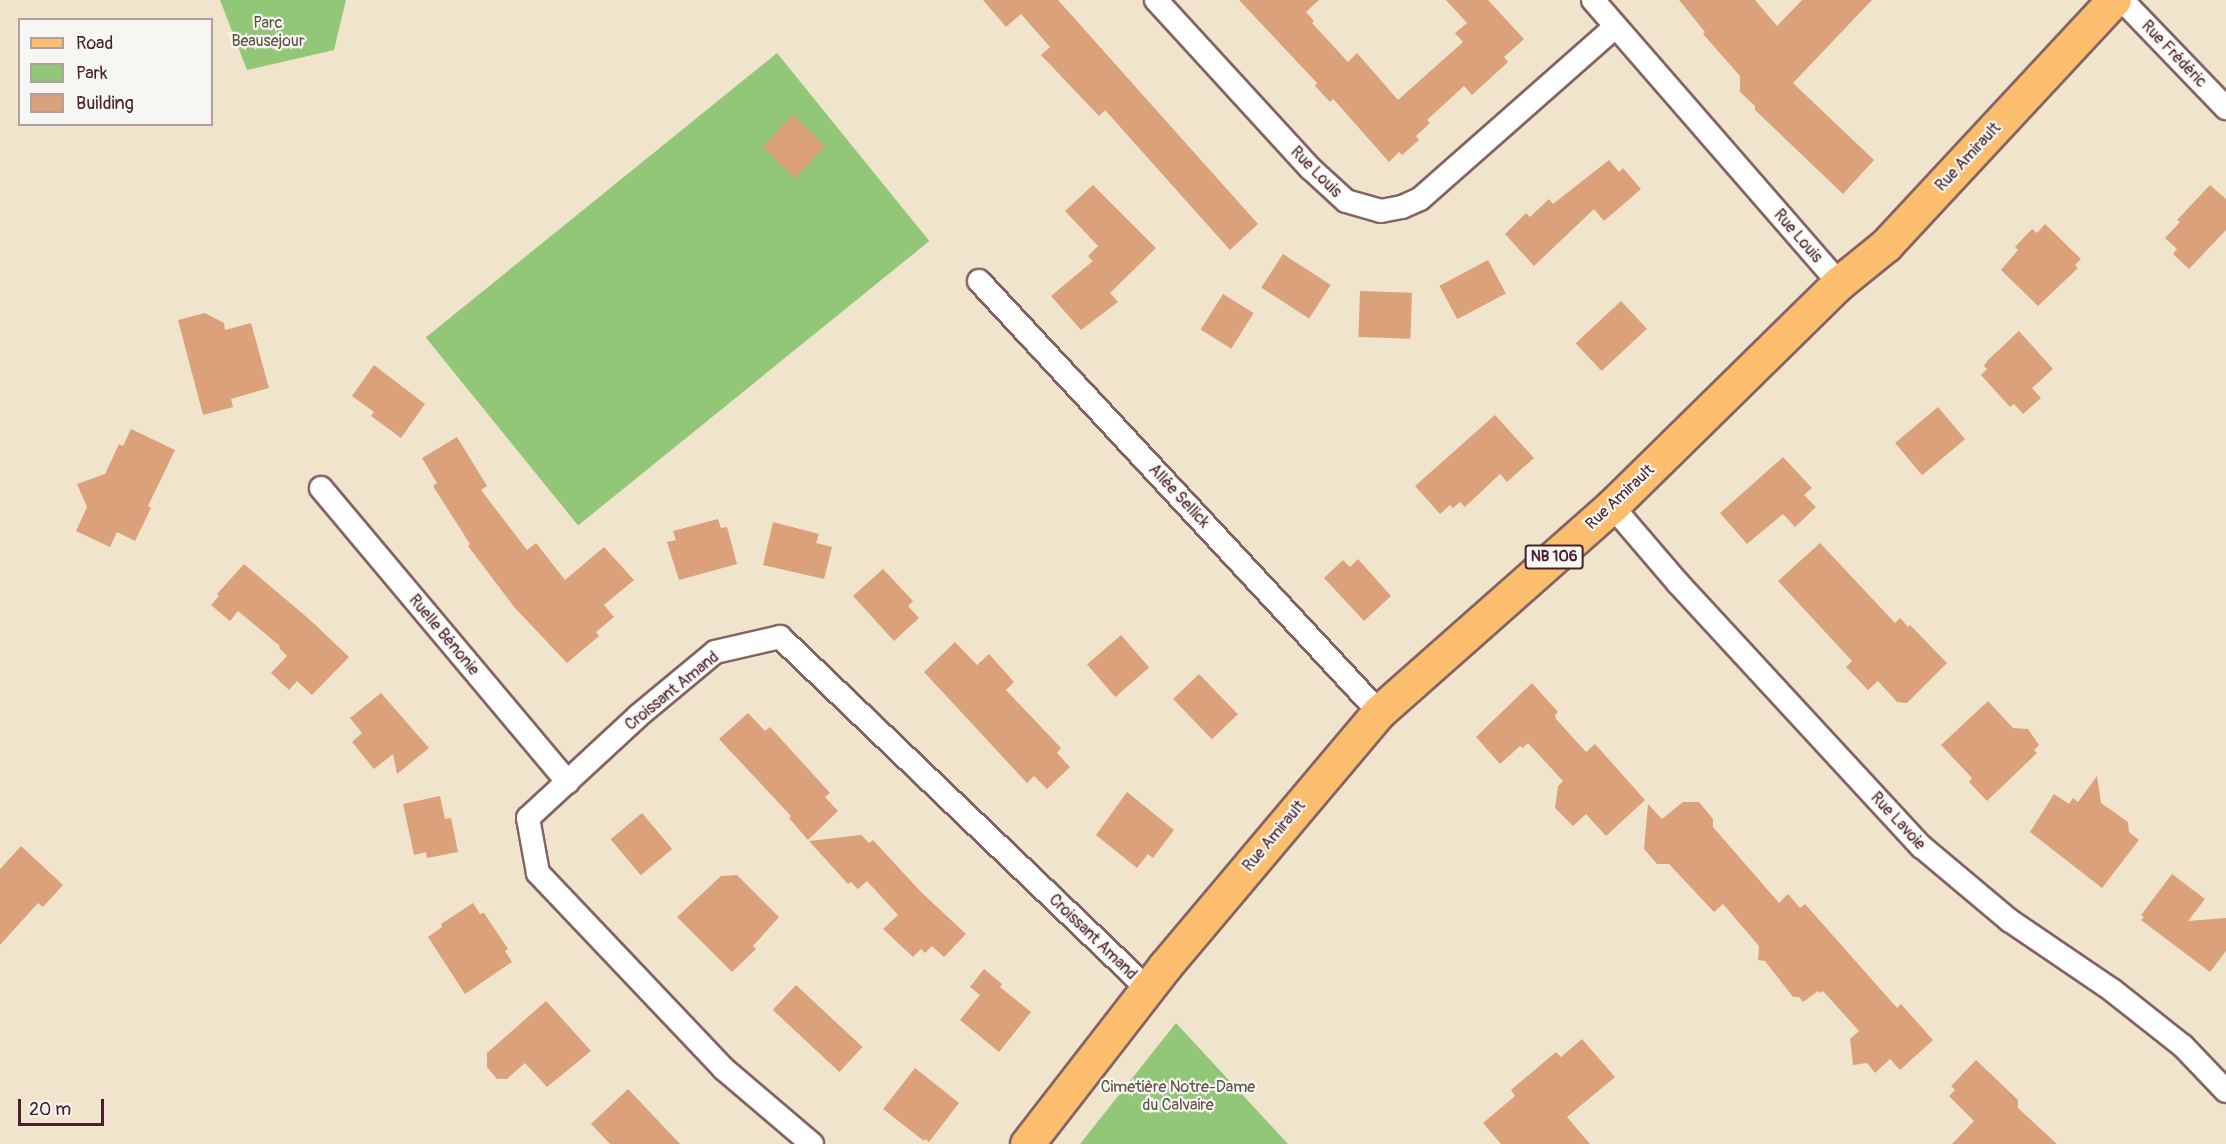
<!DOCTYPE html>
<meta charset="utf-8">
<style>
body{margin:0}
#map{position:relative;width:2226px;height:1144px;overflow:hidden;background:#f0e5cc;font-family:Pangolin,sans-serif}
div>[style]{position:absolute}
.green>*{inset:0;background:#93c778;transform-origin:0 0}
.building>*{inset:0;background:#dba17a;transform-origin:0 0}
.roads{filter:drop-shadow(2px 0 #846463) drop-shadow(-2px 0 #846463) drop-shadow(0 2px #846463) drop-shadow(0 -2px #846463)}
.street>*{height:22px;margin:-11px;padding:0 11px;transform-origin:11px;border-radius:11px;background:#fff}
.primary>*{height:33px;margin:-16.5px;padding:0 16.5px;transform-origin:16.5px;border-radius:16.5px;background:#fbbe6e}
span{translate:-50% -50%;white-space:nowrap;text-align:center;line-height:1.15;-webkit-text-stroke:4.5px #f6f6f2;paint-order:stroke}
.shield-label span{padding:2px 4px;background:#f6f6f2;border:2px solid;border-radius:4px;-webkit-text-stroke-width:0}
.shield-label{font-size:15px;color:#4a1f2b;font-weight:700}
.park-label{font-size:16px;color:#605142}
.street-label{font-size:16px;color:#4a1f2b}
.legend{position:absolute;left:18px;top:18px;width:195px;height:108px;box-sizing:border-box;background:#f6f6f2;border:2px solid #b1a0a2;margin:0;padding:8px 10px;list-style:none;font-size:18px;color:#4a1f2b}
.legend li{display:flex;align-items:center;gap:12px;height:30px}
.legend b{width:30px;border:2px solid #b1a0a2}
.scale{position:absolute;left:18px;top:1099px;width:86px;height:27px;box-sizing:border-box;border:3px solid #4a1f2b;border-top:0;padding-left:8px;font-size:18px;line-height:21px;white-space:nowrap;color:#4a1f2b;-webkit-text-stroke:4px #f6f6f2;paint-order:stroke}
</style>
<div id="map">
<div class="green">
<div style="clip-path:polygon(220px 0,346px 0,334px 50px,247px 70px)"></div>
<div style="left:777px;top:53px;width:242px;height:452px;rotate:51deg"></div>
<div style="clip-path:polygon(1176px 1023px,1288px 1144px,1080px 1144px)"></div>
</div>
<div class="building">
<div style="clip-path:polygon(983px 0,1058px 0,1258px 224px,1230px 250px,1105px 110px,1099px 116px,1041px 55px,1050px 47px,1021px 14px,1006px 27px)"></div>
<div style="clip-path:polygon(1239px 0,1319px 0,1306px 12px,1314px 21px,1312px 23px,1348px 62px,1357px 53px,1398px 100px,1463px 42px,1455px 33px,1467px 23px,1446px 0,1488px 0,1524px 39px,1504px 57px,1508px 62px,1472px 95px,1464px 86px,1427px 120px,1430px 123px,1416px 136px,1419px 140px,1402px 155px,1399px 152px,1389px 162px,1336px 102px,1333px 99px,1330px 102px,1315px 86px,1317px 83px)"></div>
<div style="clip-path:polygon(1679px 0,1755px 0,1777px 26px,1802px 0,1872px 0,1793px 83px,1874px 160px,1843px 194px,1755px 110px,1755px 106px,1740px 92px,1740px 76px,1703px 34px,1705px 32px)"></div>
<div style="left:793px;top:115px;width:45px;height:44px;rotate:44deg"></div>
<div style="clip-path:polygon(1609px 160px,1619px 172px,1623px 168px,1641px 189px,1604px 221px,1594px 209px,1534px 266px,1505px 234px,1526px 213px,1530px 217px,1549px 199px,1553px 204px)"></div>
<div style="clip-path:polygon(1093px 185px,1156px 248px,1110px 293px,1118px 302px,1081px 330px,1051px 296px,1093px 261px,1088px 256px,1098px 246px,1065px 211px)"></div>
<div style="clip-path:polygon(2210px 185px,2226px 199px,2226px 230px,2189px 269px,2173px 254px,2177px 249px,2165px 238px,2180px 222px,2177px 220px)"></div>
<div style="clip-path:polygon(2045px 224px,2081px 259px,2075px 265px,2078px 268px,2038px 306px,2001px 270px,2018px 250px,2015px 247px,2032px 229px,2037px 233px)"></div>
<div style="left:1283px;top:254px;width:57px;height:40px;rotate:33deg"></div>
<div style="left:1488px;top:260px;width:38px;height:55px;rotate:62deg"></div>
<div style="left:1360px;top:291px;width:52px;height:46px;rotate:2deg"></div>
<div style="left:1223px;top:294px;width:36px;height:42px;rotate:32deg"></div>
<div style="left:1621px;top:301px;width:38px;height:62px;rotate:47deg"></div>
<div style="clip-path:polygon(205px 313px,224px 323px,225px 330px,251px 323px,269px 388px,231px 399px,233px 407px,203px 415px,178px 320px)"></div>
<div style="clip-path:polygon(2019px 331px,2053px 369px,2032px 388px,2041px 398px,2023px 414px,2014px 404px,2010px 407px,1981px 375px,1987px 369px,1984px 366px,1988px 360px)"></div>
<div style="clip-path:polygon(374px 365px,425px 404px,401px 438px,371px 416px,374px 412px,352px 396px)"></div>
<div style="left:1938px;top:407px;width:42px;height:56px;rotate:50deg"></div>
<div style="clip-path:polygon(1495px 415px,1534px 458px,1507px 482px,1500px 474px,1465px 507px,1460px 502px,1453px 508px,1450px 505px,1440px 514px,1415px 486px)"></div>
<div style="clip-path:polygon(131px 429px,175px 450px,148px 506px,151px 508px,135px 541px,117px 532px,110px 547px,76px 531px,87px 507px,77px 484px,105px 474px,119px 444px,123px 446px)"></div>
<div style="clip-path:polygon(457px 437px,487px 486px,481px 490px,527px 550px,536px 543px,565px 580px,604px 547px,634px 580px,604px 605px,614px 617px,596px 632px,599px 636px,567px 663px,515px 608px,468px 546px,470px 544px,433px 486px,437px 483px,422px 458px)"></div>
<div style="clip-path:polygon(1783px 457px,1812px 488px,1804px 495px,1816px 507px,1795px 527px,1783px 514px,1747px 544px,1720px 513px)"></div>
<div style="clip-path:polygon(718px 519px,721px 528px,727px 527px,737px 564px,679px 580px,667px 542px,676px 540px,673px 531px)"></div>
<div style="clip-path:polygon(773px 522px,819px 534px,816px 543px,832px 547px,824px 579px,763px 565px)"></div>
<div style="clip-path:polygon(1820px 543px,1895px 623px,1900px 618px,1908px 627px,1910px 625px,1947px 663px,1907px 703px,1897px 702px,1878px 681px,1868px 690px,1846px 667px,1852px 661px,1778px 581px)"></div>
<div style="clip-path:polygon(1358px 559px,1391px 596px,1364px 621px,1324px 578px,1343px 560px,1350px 567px)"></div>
<div style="clip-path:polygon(244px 564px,309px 619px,349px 657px,312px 695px,297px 681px,289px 690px,271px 673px,287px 656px,279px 648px,280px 646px,238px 611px,230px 621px,211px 605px,219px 596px,217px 594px)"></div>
<div style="clip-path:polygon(883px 569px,913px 601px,908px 606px,919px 618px,894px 641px,853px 596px)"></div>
<div style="left:1121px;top:635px;width:43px;height:45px;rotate:49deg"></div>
<div style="clip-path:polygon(955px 642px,977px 665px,989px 654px,1014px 682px,1006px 690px,1061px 748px,1057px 753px,1070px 767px,1047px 789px,1034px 776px,1027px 783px,924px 672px)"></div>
<div style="left:1199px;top:674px;width:56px;height:36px;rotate:46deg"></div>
<div style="clip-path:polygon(1532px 683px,1558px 712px,1555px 715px,1556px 719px,1586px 752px,1595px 744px,1645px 800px,1606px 836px,1586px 814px,1573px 826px,1555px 808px,1558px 786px,1563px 781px,1528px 743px,1523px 748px,1520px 746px,1500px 764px,1476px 737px)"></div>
<div style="clip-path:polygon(381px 693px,429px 748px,397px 774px,393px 754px,374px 769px,352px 742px,362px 733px,350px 718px)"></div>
<div style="clip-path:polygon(1988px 701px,2013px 728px,2028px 729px,2039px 745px,2034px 750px,2037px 753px,1987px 801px,1969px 782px,1972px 778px,1941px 745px)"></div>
<div style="clip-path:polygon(748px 713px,765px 731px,770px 727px,830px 793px,825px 797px,838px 811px,808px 840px,789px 818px,791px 816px,719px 739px)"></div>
<div style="clip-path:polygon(2097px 776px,2101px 803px,2128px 822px,2129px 832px,2139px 840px,2102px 888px,2030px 832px,2054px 794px,2069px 804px,2073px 798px,2078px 802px)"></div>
<div style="clip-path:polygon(1127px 792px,1174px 830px,1153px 858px,1148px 854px,1137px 868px,1096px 835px)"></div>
<div style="clip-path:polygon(440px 796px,445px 819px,451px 818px,458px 852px,427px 858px,426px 852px,414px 855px,403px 804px)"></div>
<div style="clip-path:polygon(1683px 802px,1699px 802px,1713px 819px,1713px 827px,1779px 903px,1788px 894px,1800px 908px,1805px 904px,1897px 1008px,1901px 1004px,1933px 1040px,1900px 1070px,1890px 1059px,1875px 1073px,1867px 1063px,1853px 1065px,1850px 1039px,1859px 1031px,1823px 991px,1820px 993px,1818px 991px,1803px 1002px,1799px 997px,1793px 997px,1765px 961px,1758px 960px,1759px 946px,1723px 904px,1714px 912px,1669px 864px,1657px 864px,1644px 849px,1648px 804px,1662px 819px)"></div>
<div style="left:642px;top:813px;width:47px;height:41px;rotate:50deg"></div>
<div style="clip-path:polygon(861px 835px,869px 843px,873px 840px,921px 892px,966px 934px,944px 957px,932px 946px,925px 953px,921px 949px,913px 957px,883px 929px,898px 915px,867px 881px,858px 889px,851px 882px,848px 884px,809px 841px)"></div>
<div style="clip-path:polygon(21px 846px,63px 885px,43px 907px,38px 903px,0 945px,0 869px)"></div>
<div style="clip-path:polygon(2172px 874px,2205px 899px,2188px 921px,2226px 918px,2226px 951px,2210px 972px,2141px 920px,2144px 917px,2141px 915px)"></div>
<div style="clip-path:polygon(737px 875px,779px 917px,753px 946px,756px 949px,732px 972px,677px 917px,721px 876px)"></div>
<div style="clip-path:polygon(473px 903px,480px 914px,484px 913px,508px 949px,505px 951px,512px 962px,465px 994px,428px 937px,442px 927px,441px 924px)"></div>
<div style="clip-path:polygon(984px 969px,1002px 984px,1000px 987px,1031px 1012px,999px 1052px,960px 1020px,980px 995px,970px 987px)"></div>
<div style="left:796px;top:985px;width:91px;height:34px;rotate:43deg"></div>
<div style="clip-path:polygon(546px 1001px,591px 1051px,547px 1087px,525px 1063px,507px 1079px,497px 1079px,487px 1067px,487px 1053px)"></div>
<div style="clip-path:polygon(1582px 1039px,1615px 1077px,1567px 1117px,1590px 1144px,1501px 1144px,1483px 1123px,1515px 1096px,1511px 1090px,1556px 1052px,1561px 1057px)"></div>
<div style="clip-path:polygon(1976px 1060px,2018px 1100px,2018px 1108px,2057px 1144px,1952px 1144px,1974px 1121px,1949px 1096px,1955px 1090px,1951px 1086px)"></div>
<div style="clip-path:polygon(915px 1068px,959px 1103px,929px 1142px,925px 1139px,924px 1141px,883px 1109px)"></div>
<div style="clip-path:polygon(628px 1089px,680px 1144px,610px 1144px,591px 1124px)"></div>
</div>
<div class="roads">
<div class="street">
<div style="left:1156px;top:0;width:228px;rotate:47.5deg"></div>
<div style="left:1310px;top:168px;width:49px;rotate:42.5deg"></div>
<div style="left:1346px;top:201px;width:36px;rotate:16deg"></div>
<div style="left:1381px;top:211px;width:21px;rotate:-11deg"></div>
<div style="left:1402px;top:207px;width:20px;rotate:-24deg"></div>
<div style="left:1420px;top:199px;width:260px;rotate:-41.4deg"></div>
<div style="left:1593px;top:0;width:375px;rotate:49deg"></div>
<div style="left:2122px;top:0;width:150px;rotate:46.1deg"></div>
<div style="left:979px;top:281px;width:588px;rotate:47.14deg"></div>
<div style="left:321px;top:488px;width:384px;rotate:50deg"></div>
<div style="left:1612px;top:506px;width:101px;rotate:49.4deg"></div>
<div style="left:1678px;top:583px;width:359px;rotate:47.3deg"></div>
<div style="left:1922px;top:847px;width:114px;rotate:40deg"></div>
<div style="left:2009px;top:920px;width:125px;rotate:34.2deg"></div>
<div style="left:2112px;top:990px;width:90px;rotate:38.3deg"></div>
<div style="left:2183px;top:1046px;width:62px;rotate:46.3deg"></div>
<div style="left:812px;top:1144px;width:116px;rotate:-139.6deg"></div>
<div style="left:724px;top:1069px;width:270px;rotate:-133.5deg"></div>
<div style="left:538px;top:873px;width:56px;rotate:-100.3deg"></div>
<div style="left:528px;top:818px;width:150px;rotate:-42.8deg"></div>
<div style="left:638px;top:716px;width:100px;rotate:-39.7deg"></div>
<div style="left:715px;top:652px;width:67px;rotate:-13deg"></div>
<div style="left:780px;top:637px;width:509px;rotate:43.73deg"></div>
</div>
<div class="primary">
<div style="left:1027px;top:1144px;width:225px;rotate:-52.2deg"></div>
<div style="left:1165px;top:966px;width:332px;rotate:-49.9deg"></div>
<div style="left:1379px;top:712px;width:311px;rotate:-41.5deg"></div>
<div style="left:1612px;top:506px;width:318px;rotate:-44.5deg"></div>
<div style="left:1839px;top:283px;width:60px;rotate:-39deg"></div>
<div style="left:1886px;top:245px;width:335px;rotate:-47.1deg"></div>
</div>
</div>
<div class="shield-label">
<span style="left:1554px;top:557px">NB 106</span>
</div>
<div class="park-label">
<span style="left:268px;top:32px">Parc<br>Beausejour</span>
<span style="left:1178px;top:1096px">Cimetière Notre-Dame<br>du Calvaire</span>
</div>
<div class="street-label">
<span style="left:2174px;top:54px;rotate:46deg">Rue Frédéric</span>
<span style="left:1968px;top:157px;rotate:-47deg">Rue Amirault</span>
<span style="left:1316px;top:172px;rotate:45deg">Rue Louis</span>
<span style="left:1798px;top:236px;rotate:49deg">Rue Louis</span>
<span style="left:1179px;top:496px;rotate:47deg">Allée Sellick</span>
<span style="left:1620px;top:497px;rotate:-43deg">Rue Amirault</span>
<span style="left:444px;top:635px;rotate:50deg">Ruelle Bénonie</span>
<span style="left:672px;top:691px;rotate:-39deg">Croissant Amand</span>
<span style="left:1898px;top:821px;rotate:47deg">Rue Lavoie</span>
<span style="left:1274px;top:836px;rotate:-50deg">Rue Amirault</span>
<span style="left:1093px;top:937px;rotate:44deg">Croissant Amand</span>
</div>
<ul class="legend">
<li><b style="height:8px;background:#fbbe6e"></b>Road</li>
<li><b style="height:16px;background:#93c778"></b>Park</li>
<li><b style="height:16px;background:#dba17a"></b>Building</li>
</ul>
<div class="scale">20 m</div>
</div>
